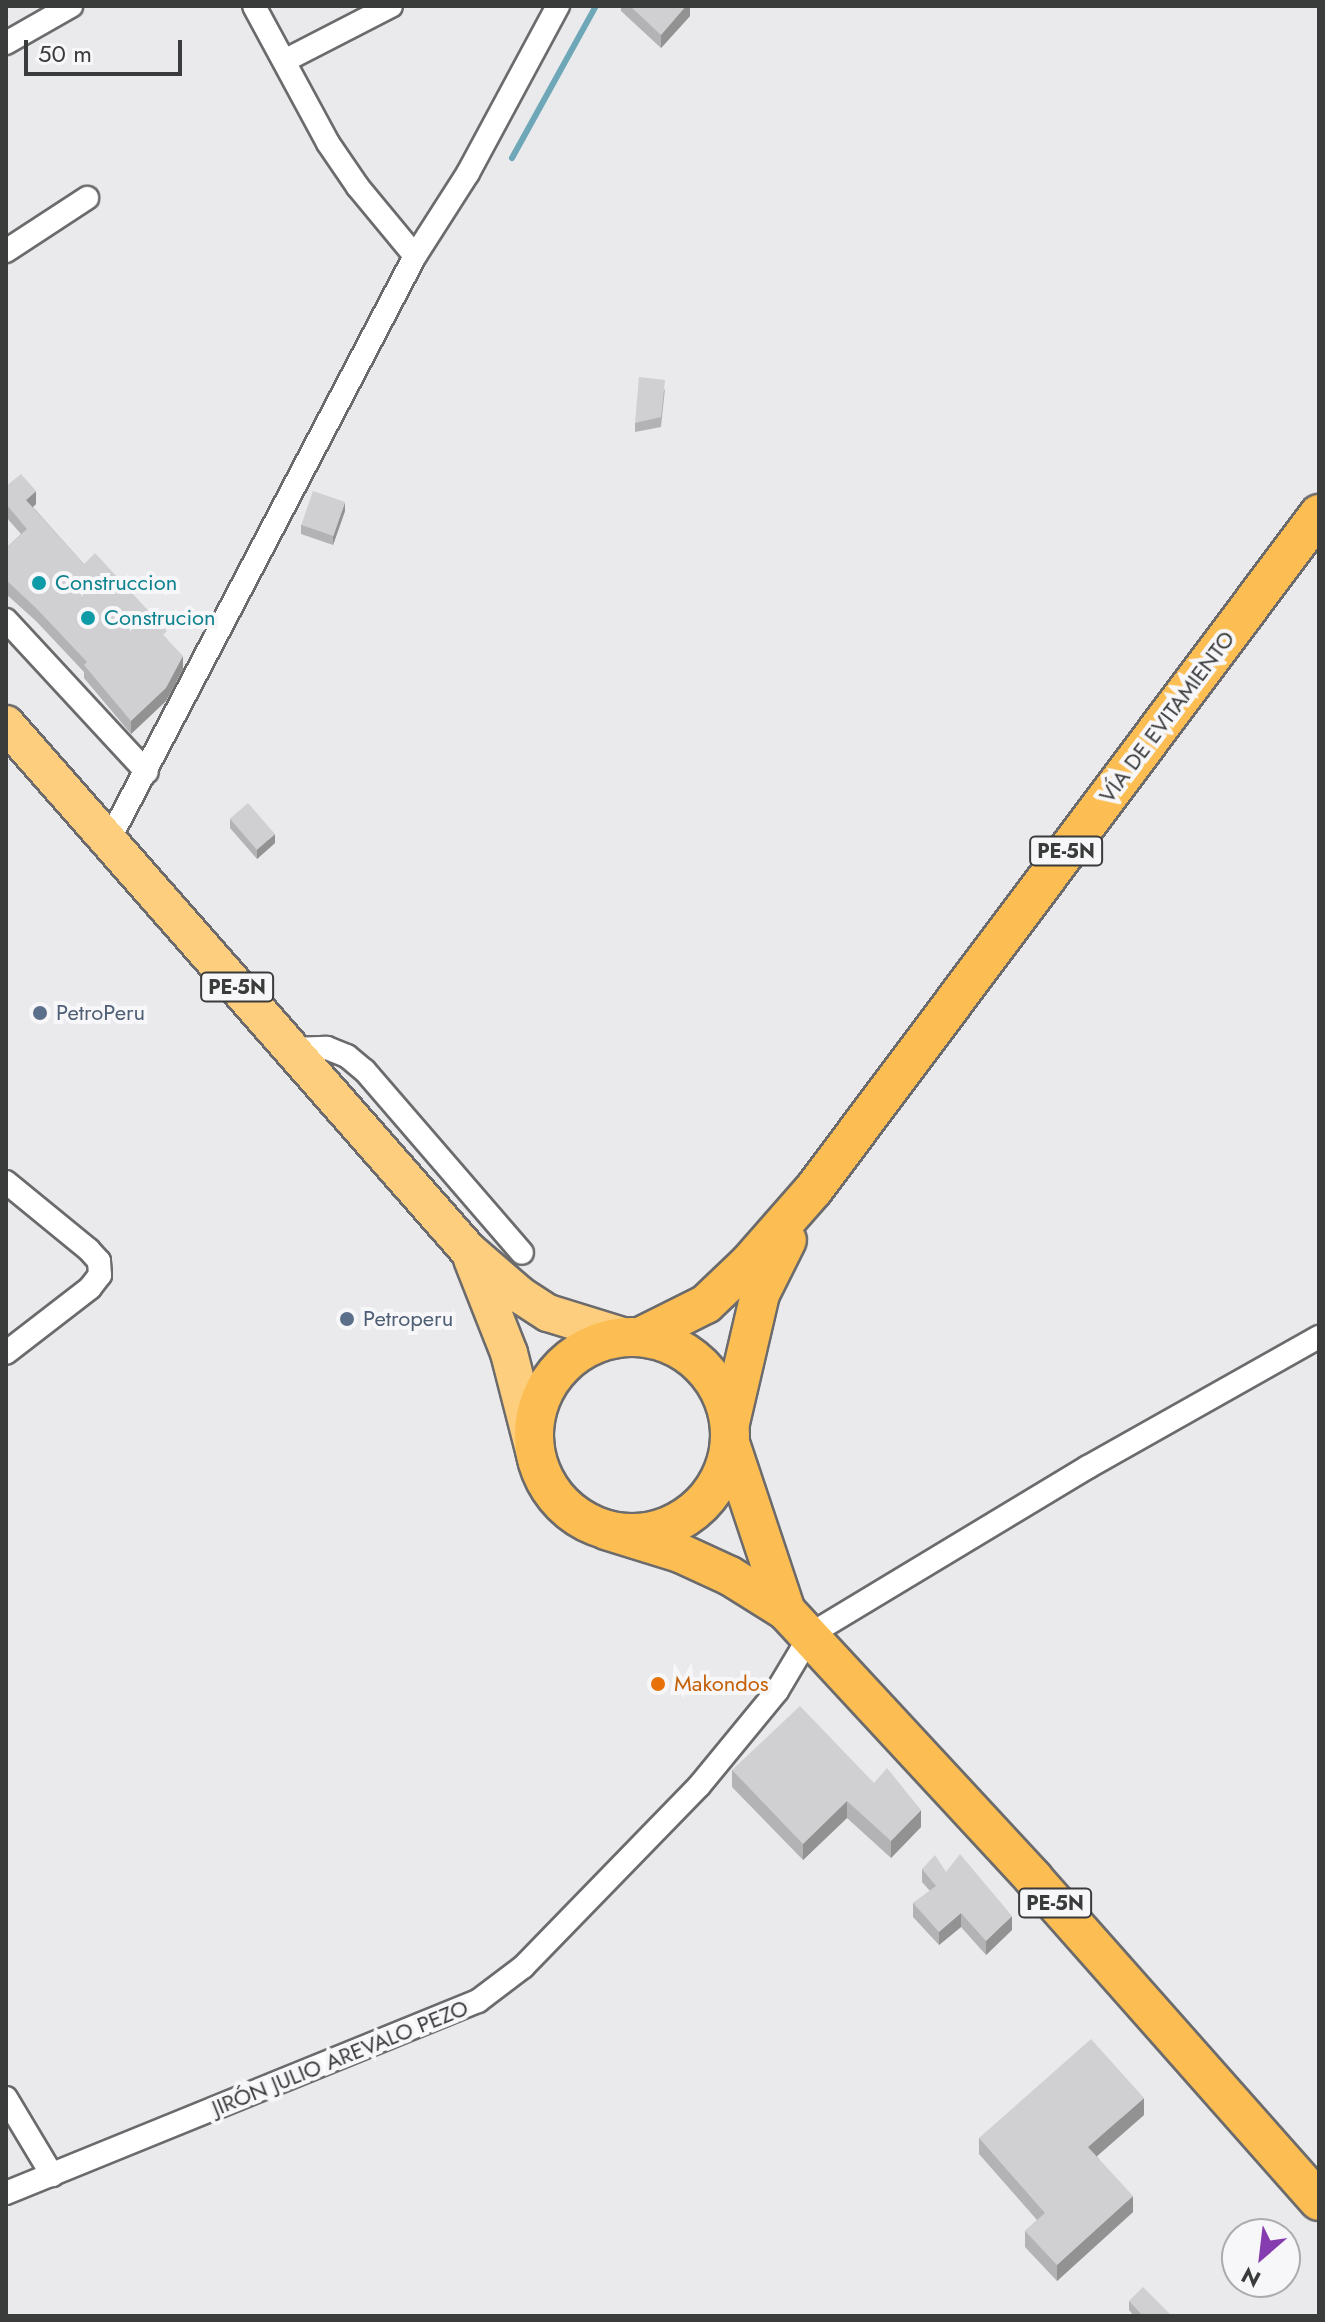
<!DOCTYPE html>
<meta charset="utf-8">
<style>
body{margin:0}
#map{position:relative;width:1325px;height:2322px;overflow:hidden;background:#eaeaec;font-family:Jost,sans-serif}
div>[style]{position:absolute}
.stream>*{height:6px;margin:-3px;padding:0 3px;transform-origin:3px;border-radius:3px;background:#6ea7b8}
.roads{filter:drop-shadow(2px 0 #6b6b6d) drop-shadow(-2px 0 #6b6b6d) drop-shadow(0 2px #6b6b6d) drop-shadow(0 -2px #6b6b6d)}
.minor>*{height:22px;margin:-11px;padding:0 11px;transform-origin:11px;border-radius:11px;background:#fff}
.primary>*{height:36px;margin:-18px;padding:0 18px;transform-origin:18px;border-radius:18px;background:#fdce7d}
.trunk>*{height:38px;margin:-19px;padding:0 19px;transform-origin:19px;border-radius:19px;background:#fcbe52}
.trunk>.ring{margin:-19px;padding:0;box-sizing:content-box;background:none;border:38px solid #fcbe52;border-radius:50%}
.wall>*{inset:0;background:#b3b3b5}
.shaded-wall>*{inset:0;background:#929293}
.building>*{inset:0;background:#d0d0d2;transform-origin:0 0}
.dots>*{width:22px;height:22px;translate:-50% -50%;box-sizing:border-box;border:4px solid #f7f7f9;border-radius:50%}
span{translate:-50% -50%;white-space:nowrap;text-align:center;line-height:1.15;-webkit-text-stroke:8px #f7f7f9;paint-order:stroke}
.shield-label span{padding:2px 6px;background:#f7f7f9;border:2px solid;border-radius:6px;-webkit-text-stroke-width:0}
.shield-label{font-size:20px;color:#3a3b3b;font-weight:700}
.culture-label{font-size:22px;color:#0d838f}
.left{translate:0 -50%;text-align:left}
.street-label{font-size:22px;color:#3a3b3b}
.service-label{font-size:22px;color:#4e5e75}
.food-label{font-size:22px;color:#c56008}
.frame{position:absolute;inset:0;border:8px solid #3a3b3b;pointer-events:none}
.north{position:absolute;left:1221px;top:2218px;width:80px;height:80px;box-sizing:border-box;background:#f7f7f9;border:2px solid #abacad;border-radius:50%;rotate:208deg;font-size:22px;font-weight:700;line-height:32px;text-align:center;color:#3a3b3b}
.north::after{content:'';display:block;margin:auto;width:28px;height:36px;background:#853cae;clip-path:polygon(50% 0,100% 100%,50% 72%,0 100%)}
.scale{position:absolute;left:24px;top:40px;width:158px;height:36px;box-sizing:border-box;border:4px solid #3a3b3b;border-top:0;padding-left:10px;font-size:24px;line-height:28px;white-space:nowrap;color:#3a3b3b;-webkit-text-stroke:6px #f7f7f9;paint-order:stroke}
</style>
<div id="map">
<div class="stream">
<div style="left:512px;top:158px;width:174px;rotate:-61.1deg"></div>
</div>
<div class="roads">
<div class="minor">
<div style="left:254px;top:6px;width:156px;rotate:61.6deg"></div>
<div style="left:328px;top:143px;width:53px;rotate:55.7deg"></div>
<div style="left:358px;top:187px;width:89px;rotate:50.4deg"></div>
<div style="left:6px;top:43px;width:75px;rotate:-29.6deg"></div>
<div style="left:286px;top:60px;width:118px;rotate:-27.2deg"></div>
<div style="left:6px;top:251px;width:97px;rotate:-33.2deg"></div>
<div style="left:6px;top:620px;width:207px;rotate:47.2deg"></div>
<div style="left:109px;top:840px;width:659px;rotate:-62.35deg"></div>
<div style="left:415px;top:256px;width:98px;rotate:-57.4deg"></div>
<div style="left:468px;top:173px;width:190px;rotate:-61.7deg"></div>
<div style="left:292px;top:1049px;width:35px;rotate:-2deg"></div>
<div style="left:327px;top:1048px;width:22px;rotate:22deg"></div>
<div style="left:347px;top:1056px;width:23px;rotate:40deg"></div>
<div style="left:365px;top:1071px;width:240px;rotate:49.2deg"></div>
<div style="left:6px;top:1182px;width:107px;rotate:39.3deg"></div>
<div style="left:89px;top:1250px;width:15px;rotate:48deg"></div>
<div style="left:99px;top:1261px;width:14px;rotate:86deg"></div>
<div style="left:100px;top:1275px;width:16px;rotate:128deg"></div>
<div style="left:90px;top:1288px;width:106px;rotate:142.3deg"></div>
<div style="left:6px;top:2098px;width:90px;rotate:59.1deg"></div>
<div style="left:6px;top:2193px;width:510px;rotate:-22.14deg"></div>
<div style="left:478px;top:2001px;width:56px;rotate:-37.1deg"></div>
<div style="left:523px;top:1967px;width:252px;rotate:-45.8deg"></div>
<div style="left:699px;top:1786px;width:123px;rotate:-50.6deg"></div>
<div style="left:777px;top:1691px;width:66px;rotate:-59.2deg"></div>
<div style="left:811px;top:1634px;width:323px;rotate:-31.1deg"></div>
<div style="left:1088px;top:1467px;width:265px;rotate:-29.4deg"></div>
</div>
<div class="primary">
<div style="left:6px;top:724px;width:700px;rotate:48.71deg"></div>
<div style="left:468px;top:1250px;width:69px;rotate:40.9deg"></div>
<div style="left:520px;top:1295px;width:33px;rotate:33deg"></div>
<div style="left:548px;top:1313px;width:82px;rotate:17.1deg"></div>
<div style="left:472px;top:1259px;width:101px;rotate:68.5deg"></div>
<div style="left:509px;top:1353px;width:113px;rotate:75.6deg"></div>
</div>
<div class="trunk">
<div class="ring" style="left:534px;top:1337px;width:158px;height:158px"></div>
<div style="left:640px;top:1337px;width:74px;rotate:-26.6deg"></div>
<div style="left:706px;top:1304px;width:59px;rotate:-43.6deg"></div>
<div style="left:749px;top:1263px;width:98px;rotate:-48.7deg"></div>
<div style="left:814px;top:1189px;width:843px;rotate:-53.2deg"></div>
<div style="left:730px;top:1423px;width:132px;rotate:-76.9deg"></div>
<div style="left:760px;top:1294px;width:60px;rotate:-63.4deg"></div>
<div style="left:731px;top:1446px;width:174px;rotate:71.6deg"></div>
<div style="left:606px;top:1530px;width:77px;rotate:17.3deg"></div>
<div style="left:680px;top:1553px;width:55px;rotate:24.7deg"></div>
<div style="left:730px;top:1576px;width:66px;rotate:32deg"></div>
<div style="left:786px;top:1611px;width:364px;rotate:47.2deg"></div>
<div style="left:1033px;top:1878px;width:431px;rotate:48.5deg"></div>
</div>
</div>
<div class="wall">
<div style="clip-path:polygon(621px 6px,690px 6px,690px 16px,661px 48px,621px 11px)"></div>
<div style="clip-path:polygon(665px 389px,661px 427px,635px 432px,635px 423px)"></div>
<div style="clip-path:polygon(6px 486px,36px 504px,33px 507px,84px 564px,167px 639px,183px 669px,166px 701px,131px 734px,84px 678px,84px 672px,36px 621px,6px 594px,6px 548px,21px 534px,6px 517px)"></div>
<div style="clip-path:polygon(345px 511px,333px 545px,301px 534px,301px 525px)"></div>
<div style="clip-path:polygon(230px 819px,275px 843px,257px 859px,230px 828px)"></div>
<div style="clip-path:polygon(732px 1770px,874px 1783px,921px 1827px,891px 1858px,847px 1818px,803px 1860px,732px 1787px)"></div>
<div style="clip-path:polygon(922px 1869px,946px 1872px,1012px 1930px,986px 1955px,961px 1927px,939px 1945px,913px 1917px,913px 1903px,930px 1891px,922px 1882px)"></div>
<div style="clip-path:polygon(1144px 2115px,1097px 2156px,1133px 2212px,1057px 2281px,1025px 2247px,1025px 2231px,1037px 2220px,979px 2154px,979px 2138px)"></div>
<div style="clip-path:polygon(1129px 2301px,1172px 2316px,1134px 2316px,1129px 2310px)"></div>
</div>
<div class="shaded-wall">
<div style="clip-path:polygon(686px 6px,690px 6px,690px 16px,661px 48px,661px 35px)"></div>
<div style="clip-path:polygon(36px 491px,36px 504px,26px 513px,26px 500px)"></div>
<div style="clip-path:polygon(345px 502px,345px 511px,333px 545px,333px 536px)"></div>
<div style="clip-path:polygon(183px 656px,183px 669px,166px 701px,131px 734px,131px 721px)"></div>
<div style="clip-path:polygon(275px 834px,275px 843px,257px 859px,257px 850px)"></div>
<div style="clip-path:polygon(847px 1801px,847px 1818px,803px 1860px,803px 1844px)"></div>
<div style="clip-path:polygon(921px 1810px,921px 1827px,891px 1858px,891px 1841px)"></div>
<div style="clip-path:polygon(961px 1913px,961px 1927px,939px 1945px,939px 1932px)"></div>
<div style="clip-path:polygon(1012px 1916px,1012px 1930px,986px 1955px,986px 1941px)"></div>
<div style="clip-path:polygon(1144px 2098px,1144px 2115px,1088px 2164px,1088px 2147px)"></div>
<div style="clip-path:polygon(1133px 2196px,1133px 2212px,1057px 2281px,1057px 2265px)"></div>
</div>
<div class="building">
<div style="clip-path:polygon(630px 6px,686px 6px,661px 35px)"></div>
<div style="clip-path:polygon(639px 377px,665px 380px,661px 417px,635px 423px)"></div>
<div style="clip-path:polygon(21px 474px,36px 491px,26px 500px,84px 564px,95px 553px,167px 631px,163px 635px,183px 656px,166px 688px,131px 721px,84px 665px,87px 662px,36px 608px,6px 580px,6px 548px,27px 529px,6px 504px,6px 486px)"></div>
<div style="left:313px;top:491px;width:34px;height:36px;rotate:19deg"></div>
<div style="left:248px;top:803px;width:41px;height:24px;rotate:49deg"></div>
<div style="clip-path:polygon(800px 1706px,874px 1783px,887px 1768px,921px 1810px,891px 1841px,847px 1801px,803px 1844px,732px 1770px)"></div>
<div style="clip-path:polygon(960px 1854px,1012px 1916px,986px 1941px,961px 1913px,939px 1932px,913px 1903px,936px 1886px,922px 1869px,935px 1855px,946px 1872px)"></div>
<div style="clip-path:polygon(1091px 2039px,1144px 2098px,1088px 2147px,1133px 2196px,1057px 2265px,1025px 2231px,1045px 2213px,979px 2138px)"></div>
<div style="clip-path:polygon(1143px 2287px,1172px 2316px,1143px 2316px,1129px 2301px)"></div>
</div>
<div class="dots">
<div style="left:39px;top:583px;background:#0f9aa8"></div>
<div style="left:88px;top:618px;background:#0f9aa8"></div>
<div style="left:40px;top:1013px;background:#5c6f8a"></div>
<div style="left:347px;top:1319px;background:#5c6f8a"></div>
<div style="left:658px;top:1684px;background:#e8710a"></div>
</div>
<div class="shield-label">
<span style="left:1066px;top:851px">PE-5N</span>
<span style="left:237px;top:987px">PE-5N</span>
<span style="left:1055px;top:1903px">PE-5N</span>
</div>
<div class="culture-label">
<span class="left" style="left:55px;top:583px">Construccion</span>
<span class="left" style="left:104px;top:618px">Construcion</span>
</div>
<div class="street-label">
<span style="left:1167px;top:717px;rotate:-53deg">VÍA DE EVITAMIENTO</span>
<span style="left:340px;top:2058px;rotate:-22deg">JIRÓN JULIO AREVALO PEZO</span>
</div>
<div class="service-label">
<span class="left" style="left:56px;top:1013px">PetroPeru</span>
<span class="left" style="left:363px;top:1319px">Petroperu</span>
</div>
<div class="food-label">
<span class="left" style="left:674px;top:1684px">Makondos</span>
</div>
<div class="frame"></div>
<div class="north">N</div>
<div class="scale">50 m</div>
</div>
